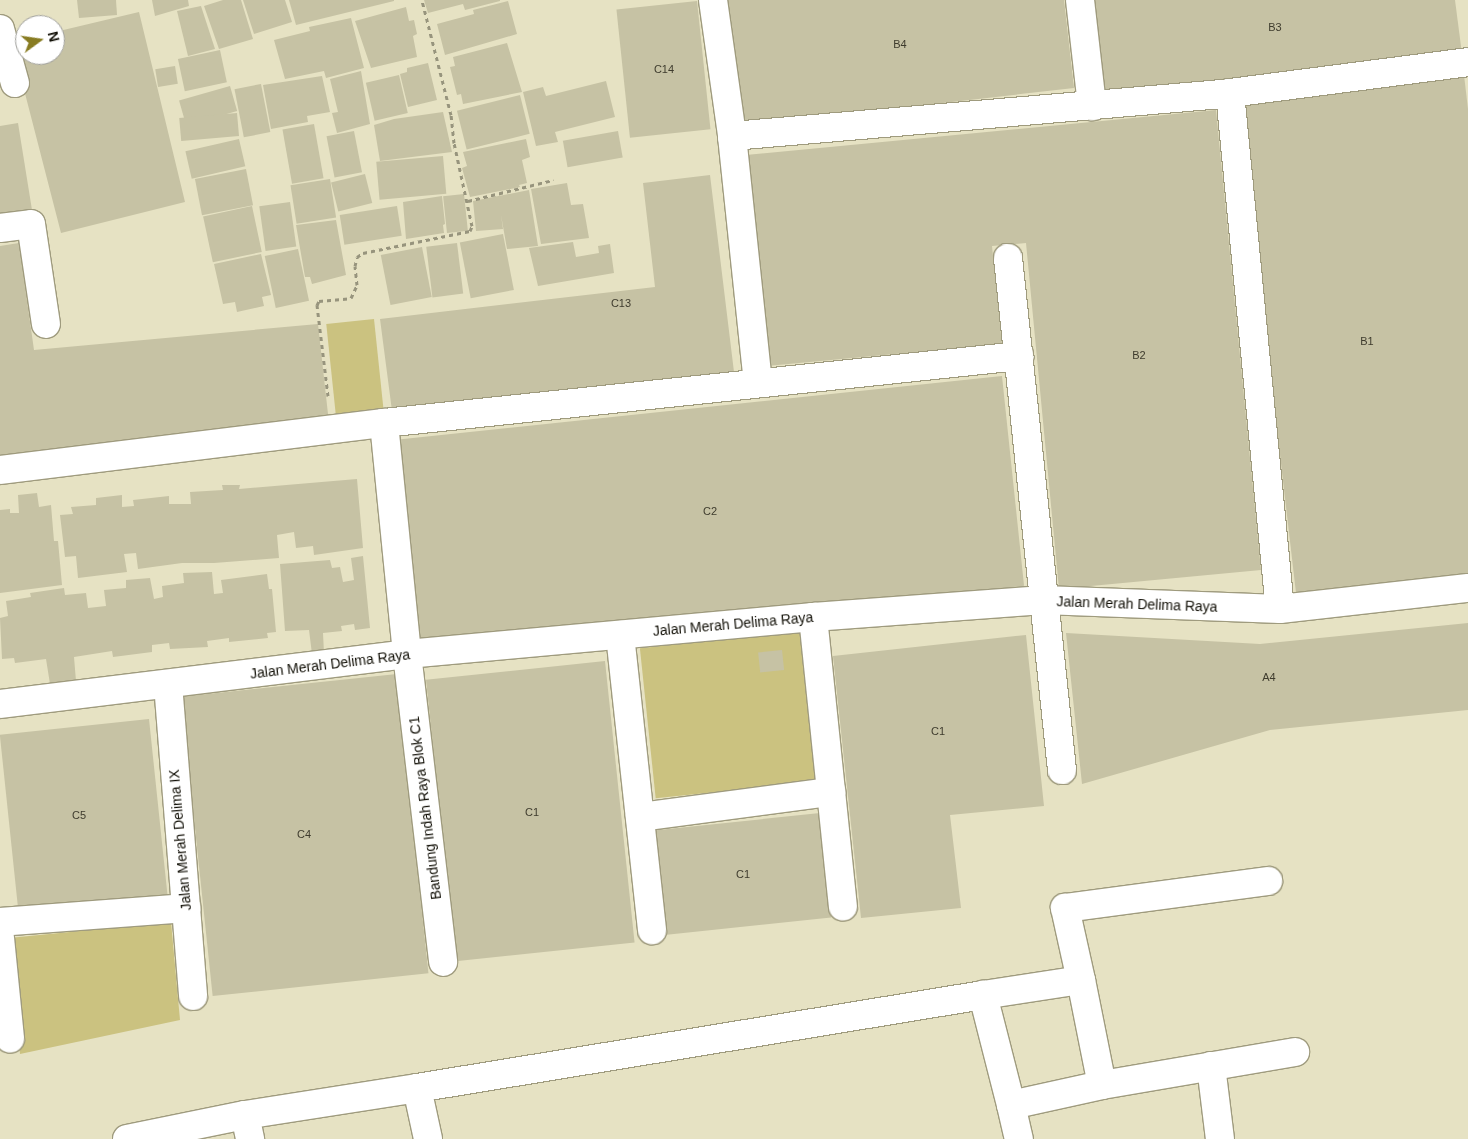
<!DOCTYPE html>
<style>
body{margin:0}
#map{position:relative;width:1468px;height:1139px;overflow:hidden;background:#e6e2c3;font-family:Helvetica,sans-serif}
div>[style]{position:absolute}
.green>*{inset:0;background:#cbc280;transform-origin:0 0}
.building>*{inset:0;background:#c6c2a4;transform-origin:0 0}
.path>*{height:3px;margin-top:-1.5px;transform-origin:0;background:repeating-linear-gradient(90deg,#97947d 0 4px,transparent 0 8px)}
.roads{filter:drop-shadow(1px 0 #9f9b7e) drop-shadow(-1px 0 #9f9b7e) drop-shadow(0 1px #9f9b7e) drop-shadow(0 -1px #9f9b7e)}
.minor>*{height:28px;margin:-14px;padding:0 14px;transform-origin:14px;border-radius:14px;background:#fff}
span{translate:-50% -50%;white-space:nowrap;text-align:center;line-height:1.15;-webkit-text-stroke:4.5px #fff;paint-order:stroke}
.number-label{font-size:11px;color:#3e3b2d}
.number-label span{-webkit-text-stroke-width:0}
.street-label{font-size:14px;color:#100e05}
.north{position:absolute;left:15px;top:15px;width:50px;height:50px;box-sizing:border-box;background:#fff;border:1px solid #9f9f9b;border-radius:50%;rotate:76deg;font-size:14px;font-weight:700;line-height:20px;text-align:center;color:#100e05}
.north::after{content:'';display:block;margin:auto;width:18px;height:22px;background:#887c22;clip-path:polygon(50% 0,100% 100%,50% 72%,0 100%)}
</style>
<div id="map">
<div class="green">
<div style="left:374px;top:319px;width:93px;height:48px;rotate:84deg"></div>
<div style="left:803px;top:631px;width:151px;height:164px;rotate:84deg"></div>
<div style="clip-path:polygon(171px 922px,180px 1020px,20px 1054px,9px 938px)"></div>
</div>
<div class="building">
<div style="clip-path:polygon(77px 0,116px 0,117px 15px,79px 18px)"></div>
<div style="clip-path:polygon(152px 0,188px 0,189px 6px,155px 16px)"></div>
<div style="clip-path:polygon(223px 0,241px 0,253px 39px,219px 49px,204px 6px)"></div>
<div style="clip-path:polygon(243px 0,285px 0,292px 22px,254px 34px)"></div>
<div style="clip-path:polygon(289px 0,394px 0,394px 1px,296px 25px)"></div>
<div style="clip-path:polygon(424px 0,500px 0,500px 1px,465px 10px,463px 4px,428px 13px)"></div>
<div style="clip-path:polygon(726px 0,1064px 0,1074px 88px,741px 126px)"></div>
<div style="clip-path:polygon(1088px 0,1455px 0,1462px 54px,1099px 95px)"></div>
<div style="clip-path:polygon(508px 1px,517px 34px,445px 55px,437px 24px,474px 14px,473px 10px)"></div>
<div style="left:697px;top:1px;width:129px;height:81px;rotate:84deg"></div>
<div style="clip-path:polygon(201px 6px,215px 49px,188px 56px,177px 11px)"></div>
<div style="clip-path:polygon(406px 7px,409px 21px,414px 20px,417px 34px,413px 36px,417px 57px,371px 68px,355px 21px)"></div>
<div style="clip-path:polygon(139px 12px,185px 202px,61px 233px,12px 43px,25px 39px,25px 55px,55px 55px,55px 32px)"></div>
<div style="clip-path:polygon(351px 18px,364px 68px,326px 78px,324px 71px,285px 79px,274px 40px,310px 31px,309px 27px)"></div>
<div style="clip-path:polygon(507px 43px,522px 92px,463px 104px,461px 94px,457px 95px,450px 67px,455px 66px,453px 57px)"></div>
<div style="left:220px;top:50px;width:33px;height:43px;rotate:78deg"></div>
<div style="clip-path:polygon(428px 63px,437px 100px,408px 107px,400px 74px,407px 72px,407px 68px)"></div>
<div style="left:175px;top:66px;width:18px;height:20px;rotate:81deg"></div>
<div style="clip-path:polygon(361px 71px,370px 124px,337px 133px,332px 113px,338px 112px,330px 79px)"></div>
<div style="left:399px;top:75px;width:39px;height:34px;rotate:77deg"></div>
<div style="clip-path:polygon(1464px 75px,1468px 109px,1468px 573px,1296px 593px,1239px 101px)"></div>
<div style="clip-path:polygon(322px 76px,330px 112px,307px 116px,308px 122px,271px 129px,263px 85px)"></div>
<div style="clip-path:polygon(606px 81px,615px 117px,555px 132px,558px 142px,536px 146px,523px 92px,543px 87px,546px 96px)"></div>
<div style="left:261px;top:84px;width:49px;height:27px;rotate:79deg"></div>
<div style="left:230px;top:86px;width:26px;height:53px;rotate:74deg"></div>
<div style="left:520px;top:95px;width:40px;height:65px;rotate:76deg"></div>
<div style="clip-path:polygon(1216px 110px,1261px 570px,1059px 589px,1026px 243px,992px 246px,1002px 344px,767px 366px,746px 155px)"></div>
<div style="clip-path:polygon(443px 112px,452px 152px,380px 161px,374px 125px,394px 119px)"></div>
<div style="left:237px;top:113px;width:23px;height:58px;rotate:85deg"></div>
<div style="clip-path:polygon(18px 123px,32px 210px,0 215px,0 126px)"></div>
<div style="left:314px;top:124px;width:55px;height:32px;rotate:80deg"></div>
<div style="left:354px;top:131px;width:42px;height:28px;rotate:79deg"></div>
<div style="left:618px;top:131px;width:27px;height:56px;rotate:80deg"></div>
<div style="left:239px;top:139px;width:28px;height:55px;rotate:77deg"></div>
<div style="clip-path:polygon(526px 139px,530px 157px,522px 160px,527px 183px,519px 185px,520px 187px,470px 197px,462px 168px,467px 166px,463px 152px)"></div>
<div style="left:443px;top:156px;width:38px;height:67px;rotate:85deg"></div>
<div style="left:246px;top:169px;width:37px;height:52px;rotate:79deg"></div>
<div style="left:365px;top:174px;width:30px;height:35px;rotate:76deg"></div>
<div style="clip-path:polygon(710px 175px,734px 372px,392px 411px,380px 319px,655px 287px,643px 183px)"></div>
<div style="left:330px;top:179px;width:39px;height:40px;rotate:81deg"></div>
<div style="clip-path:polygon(567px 183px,571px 205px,583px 204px,589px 238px,541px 244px,531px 189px)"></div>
<div style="clip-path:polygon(529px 190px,538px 246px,507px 249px,501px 215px,503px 229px,476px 231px,473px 201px)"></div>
<div style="left:464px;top:194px;width:37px;height:21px;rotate:84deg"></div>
<div style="clip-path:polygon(442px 196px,445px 224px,443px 225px,444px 233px,406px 239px,403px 202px)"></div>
<div style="left:290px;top:202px;width:45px;height:31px;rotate:82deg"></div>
<div style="left:252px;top:206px;width:47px;height:50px;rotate:78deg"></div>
<div style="left:397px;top:206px;width:30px;height:58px;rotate:81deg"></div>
<div style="clip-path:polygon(336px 220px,346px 275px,312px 284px,310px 277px,305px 277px,296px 225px)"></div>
<div style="left:503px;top:234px;width:57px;height:44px;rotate:79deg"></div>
<div style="clip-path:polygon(573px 242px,576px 257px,599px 253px,598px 246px,610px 244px,614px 273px,538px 286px,529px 248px)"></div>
<div style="clip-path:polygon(19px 243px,34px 350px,318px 324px,329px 423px,0 456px,0 246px)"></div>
<div style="left:457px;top:243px;width:51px;height:31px;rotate:83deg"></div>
<div style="left:422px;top:247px;width:51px;height:42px;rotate:79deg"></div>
<div style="left:298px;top:249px;width:53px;height:34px;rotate:78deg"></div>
<div style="clip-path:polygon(261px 254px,271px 295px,262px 297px,264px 306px,237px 312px,235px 302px,223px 304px,214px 264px)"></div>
<div style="left:1002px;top:376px;width:211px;height:609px;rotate:84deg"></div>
<div style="clip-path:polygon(357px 479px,363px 548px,314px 555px,313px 546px,296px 548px,294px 532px,277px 535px,279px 558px,214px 563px,182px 563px,138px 569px,136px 553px,124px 554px,127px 572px,78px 578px,76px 556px,65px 557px,60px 515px,73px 514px,71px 507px,96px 505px,96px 498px,122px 495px,122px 507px,134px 506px,133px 500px,169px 496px,169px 504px,191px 504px,190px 492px,223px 490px,222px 485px,240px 485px,239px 489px)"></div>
<div style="clip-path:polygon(37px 493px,39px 507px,51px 505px,54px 541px,58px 541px,62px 585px,0 593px,0 510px,10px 509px,10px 513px,19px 513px,18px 495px)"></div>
<div style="clip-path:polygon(363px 556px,370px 628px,355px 630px,354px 624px,341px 626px,342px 631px,323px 633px,324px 653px,312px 654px,309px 630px,285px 631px,280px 564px,330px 560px,332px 568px,340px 567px,343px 582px,354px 580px,351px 558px)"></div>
<div style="clip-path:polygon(212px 572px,214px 594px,223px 593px,221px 580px,267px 574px,269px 589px,272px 589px,276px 632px,267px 633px,268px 638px,229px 642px,229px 638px,207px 641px,208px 647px,170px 649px,169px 643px,152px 645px,152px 652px,113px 657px,112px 651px,74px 657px,76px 681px,50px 684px,46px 659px,15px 663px,14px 658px,2px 659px,0 618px,8px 616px,6px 601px,31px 597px,30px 593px,64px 588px,65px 595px,86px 593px,88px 608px,106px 606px,104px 590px,126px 588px,126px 580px,150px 578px,154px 599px,163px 597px,162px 586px,184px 583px,183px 573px)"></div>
<div style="clip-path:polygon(1468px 623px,1468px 710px,1270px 730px,1082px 784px,1066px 633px,1260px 644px)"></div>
<div style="clip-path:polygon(1026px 635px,1044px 806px,950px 815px,961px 908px,861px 918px,833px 656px)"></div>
<div style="left:782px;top:650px;width:20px;height:24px;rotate:84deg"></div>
<div style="left:605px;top:661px;width:283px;height:180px;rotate:84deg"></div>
<div style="left:397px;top:674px;width:301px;height:217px;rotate:84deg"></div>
<div style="left:149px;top:719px;width:179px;height:150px;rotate:84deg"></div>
<div style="left:820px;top:813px;width:105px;height:165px;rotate:84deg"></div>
</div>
<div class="path">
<div style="left:468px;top:201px;width:88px;rotate:-13.9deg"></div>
<div style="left:328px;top:396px;width:92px;rotate:-96.9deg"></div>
<div style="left:317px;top:305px;width:4px;rotate:-63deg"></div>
<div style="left:319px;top:301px;width:32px;rotate:-5deg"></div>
<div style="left:351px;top:298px;width:14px;rotate:-65deg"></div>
<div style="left:357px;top:285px;width:19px;rotate:-96deg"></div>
<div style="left:355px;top:266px;width:9px;rotate:-77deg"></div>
<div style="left:357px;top:257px;width:7px;rotate:-34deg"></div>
<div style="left:363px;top:253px;width:109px;rotate:-11.6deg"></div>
<div style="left:470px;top:231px;width:5px;rotate:-68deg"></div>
<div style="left:472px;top:226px;width:85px;rotate:-102.2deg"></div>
<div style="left:454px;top:143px;width:28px;rotate:-96deg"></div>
<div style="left:451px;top:115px;width:119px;rotate:-104.2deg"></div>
</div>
<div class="roads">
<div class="minor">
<div style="left:713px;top:0;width:137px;rotate:82deg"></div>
<div style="left:732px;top:136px;width:248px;rotate:84deg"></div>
<div style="left:1080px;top:0;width:107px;rotate:83.5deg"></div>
<div style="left:0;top:29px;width:56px;rotate:74.5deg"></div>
<div style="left:1230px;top:93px;width:518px;rotate:84.47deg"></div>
<div style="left:732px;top:136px;width:500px;rotate:-4.9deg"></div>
<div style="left:1230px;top:93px;width:240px;rotate:-7.4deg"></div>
<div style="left:0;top:228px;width:31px;rotate:-7deg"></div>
<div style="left:31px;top:224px;width:101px;rotate:81.5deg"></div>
<div style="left:1008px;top:258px;width:515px;rotate:83.98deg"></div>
<div style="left:384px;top:423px;width:232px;rotate:84.3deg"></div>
<div style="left:407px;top:654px;width:310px;rotate:83.3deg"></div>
<div style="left:0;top:470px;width:387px;rotate:-7deg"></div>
<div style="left:384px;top:423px;width:639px;rotate:-6.02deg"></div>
<div style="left:813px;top:617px;width:291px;rotate:84.1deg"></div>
<div style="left:620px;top:635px;width:297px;rotate:83.8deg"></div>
<div style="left:168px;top:684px;width:313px;rotate:85.4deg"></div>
<div style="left:0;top:704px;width:410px;rotate:-7deg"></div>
<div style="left:407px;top:654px;width:408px;rotate:-5.2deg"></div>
<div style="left:813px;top:617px;width:231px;rotate:-4.2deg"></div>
<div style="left:1043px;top:600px;width:237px;rotate:2.2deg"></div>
<div style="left:1280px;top:609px;width:189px;rotate:-6.4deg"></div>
<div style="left:640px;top:817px;width:193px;rotate:-7.5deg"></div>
<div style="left:0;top:922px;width:187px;rotate:-4.3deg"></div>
<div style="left:0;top:938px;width:101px;rotate:84.3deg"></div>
<div style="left:1081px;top:980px;width:74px;rotate:-102.5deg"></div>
<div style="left:1065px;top:908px;width:205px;rotate:-7.6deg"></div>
<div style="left:1211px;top:1066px;width:74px;rotate:83deg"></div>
<div style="left:1102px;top:1085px;width:196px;rotate:-9.7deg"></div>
<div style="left:417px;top:1088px;width:52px;rotate:77.8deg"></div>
<div style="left:1011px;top:1105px;width:35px;rotate:77deg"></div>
<div style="left:245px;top:1115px;width:25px;rotate:78deg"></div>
<div style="left:127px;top:1139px;width:120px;rotate:-11.5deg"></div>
<div style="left:245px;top:1115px;width:174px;rotate:-8.9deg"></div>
<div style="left:417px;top:1088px;width:574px;rotate:-9.33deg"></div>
<div style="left:983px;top:995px;width:99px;rotate:-8.7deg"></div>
<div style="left:1081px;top:980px;width:107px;rotate:78.7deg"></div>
<div style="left:1102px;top:1085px;width:93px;rotate:167.6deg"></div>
<div style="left:1011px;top:1105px;width:114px;rotate:-104.3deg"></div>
</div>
</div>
<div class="number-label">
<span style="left:1275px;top:27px">B3</span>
<span style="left:900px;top:44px">B4</span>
<span style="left:664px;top:69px">C14</span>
<span style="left:621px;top:303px">C13</span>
<span style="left:1367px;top:341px">B1</span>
<span style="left:1139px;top:355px">B2</span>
<span style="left:710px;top:511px">C2</span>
<span style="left:1269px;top:677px">A4</span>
<span style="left:938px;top:731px">C1</span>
<span style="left:532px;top:812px">C1</span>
<span style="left:79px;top:815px">C5</span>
<span style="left:304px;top:834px">C4</span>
<span style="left:743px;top:874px">C1</span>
</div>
<div class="street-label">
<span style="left:1137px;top:604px;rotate:2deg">Jalan Merah Delima Raya</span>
<span style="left:733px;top:624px;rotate:-5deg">Jalan Merah Delima Raya</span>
<span style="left:330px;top:664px;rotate:-7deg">Jalan Merah Delima Raya</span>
<span style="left:425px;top:808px;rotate:-97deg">Bandung Indah Raya Blok C1</span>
<span style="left:180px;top:840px;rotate:-95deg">Jalan Merah Delima IX</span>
</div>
<div class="north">N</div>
</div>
